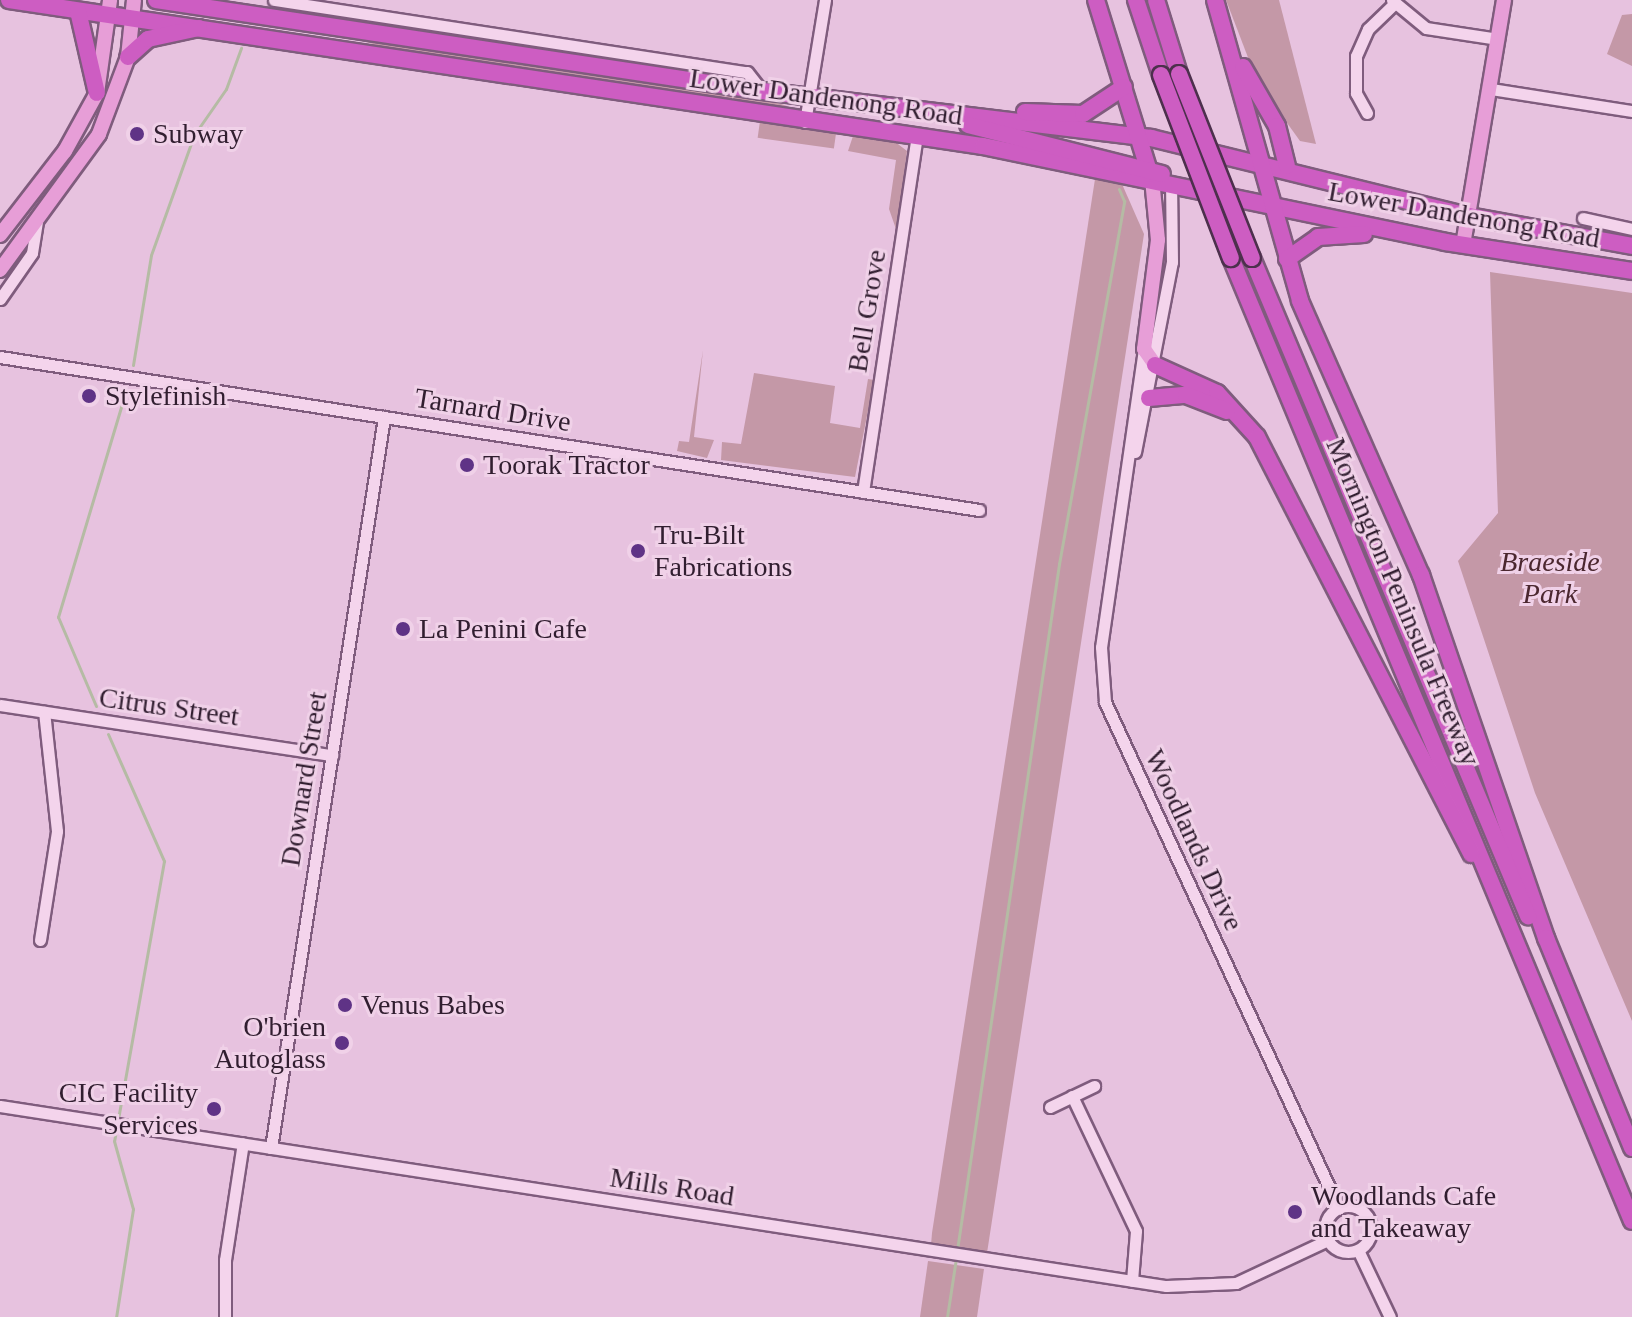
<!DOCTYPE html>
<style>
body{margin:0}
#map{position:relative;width:1632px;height:1317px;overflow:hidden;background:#e7c2df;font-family:"Times New Roman",serif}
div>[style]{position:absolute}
.green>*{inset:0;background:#c498a7;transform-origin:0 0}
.stream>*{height:3px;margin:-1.5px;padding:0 1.5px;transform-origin:1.5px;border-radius:1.5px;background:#b5bba4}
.roads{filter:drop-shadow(2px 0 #7f5c7d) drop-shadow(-2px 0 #7f5c7d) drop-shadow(0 2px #7f5c7d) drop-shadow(0 -2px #7f5c7d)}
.minor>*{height:11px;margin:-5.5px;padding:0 5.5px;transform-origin:5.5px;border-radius:5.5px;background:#f4d4ec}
.minor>.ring{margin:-5.5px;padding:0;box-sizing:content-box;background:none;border:11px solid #f4d4ec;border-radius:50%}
.major>*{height:14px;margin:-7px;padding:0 7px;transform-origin:7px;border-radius:7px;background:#e79ed7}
.highway>*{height:16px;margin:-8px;padding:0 8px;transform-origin:8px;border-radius:8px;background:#cd5dc2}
.bridges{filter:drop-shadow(2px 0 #4d304d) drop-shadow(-2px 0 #4d304d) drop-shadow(0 2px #4d304d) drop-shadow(0 -2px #4d304d)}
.highway-bridge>*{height:16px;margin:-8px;padding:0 8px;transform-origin:8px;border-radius:8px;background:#cd5dc2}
.dots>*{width:22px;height:22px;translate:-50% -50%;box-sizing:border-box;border:4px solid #f0d1e8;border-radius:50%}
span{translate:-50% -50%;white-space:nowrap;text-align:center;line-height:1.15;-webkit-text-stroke:6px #f0d1e8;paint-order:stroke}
.street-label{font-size:28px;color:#311e30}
.poi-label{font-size:28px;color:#311e30}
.left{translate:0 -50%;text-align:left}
.right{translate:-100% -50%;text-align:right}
.park-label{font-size:28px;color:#4b272f;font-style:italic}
</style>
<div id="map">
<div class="green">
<div style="clip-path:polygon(1226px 0,1279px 0,1316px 144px,1300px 141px,1257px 81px)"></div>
<div style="clip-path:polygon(1632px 14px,1632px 66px,1607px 54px,1622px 15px)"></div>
<div style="clip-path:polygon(331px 32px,763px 98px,790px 107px,415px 56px)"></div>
<div style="left:760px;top:121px;width:77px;height:17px;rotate:8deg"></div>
<div style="clip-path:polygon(853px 136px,894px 141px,907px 151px,897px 232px,889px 209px,896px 160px,848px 151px)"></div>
<div style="clip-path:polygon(1095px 179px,1122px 184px,1144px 234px,987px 1253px,931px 1245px,932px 1233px)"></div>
<div style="clip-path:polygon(1490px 272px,1632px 293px,1632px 1021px,1535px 793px,1458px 561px,1498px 513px)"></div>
<div style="clip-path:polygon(703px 350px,694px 437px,714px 440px,707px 458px,677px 451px,679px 441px,689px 442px)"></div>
<div style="clip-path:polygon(754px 373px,835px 386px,830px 423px,860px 428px,868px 379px,874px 380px,855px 477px,721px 460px,722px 442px,741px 444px)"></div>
<div style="clip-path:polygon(928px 1261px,984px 1269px,977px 1317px,920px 1317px)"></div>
</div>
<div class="stream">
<div style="left:133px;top:365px;width:111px;rotate:-80.7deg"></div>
<div style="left:151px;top:255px;width:127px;rotate:-70.3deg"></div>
<div style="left:194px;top:135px;width:56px;rotate:-55.2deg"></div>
<div style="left:226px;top:89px;width:44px;rotate:-69.9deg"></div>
<div style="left:96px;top:706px;width:97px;rotate:-113.1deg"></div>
<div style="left:58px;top:617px;width:236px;rotate:-73.3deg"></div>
<div style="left:108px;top:734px;width:139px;rotate:66.2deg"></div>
<div style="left:164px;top:861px;width:284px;rotate:100.1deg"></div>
<div style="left:114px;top:1141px;width:71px;rotate:74.4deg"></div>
<div style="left:133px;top:1209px;width:109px;rotate:98.9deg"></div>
<div style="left:957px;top:1250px;width:694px;rotate:-81.54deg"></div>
<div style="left:1059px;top:564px;width:369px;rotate:-79.8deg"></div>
<div style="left:1124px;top:201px;width:13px;rotate:-113deg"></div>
<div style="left:947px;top:1317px;width:60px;rotate:-81.3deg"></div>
</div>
<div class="roads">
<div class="minor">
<div style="left:274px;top:0;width:478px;rotate:8.7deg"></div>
<div style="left:747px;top:72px;width:24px;rotate:52deg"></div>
<div style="left:1392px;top:0;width:44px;rotate:39.5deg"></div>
<div style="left:1426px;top:28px;width:73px;rotate:8.7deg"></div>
<div style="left:1491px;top:89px;width:143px;rotate:8.9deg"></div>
<div style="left:1367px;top:113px;width:23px;rotate:-119deg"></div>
<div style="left:1356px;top:93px;width:37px;rotate:-90deg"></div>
<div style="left:1356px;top:56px;width:30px;rotate:-66deg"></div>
<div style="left:1368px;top:29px;width:36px;rotate:-44deg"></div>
<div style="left:805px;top:122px;width:124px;rotate:-80.7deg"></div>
<div style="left:1583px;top:218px;width:50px;rotate:12.7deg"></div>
<div style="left:0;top:299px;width:56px;rotate:-55.2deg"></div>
<div style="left:32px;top:253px;width:31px;rotate:-81deg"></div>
<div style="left:1144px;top:349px;width:301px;rotate:98.2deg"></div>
<div style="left:1101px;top:647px;width:55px;rotate:85.8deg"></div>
<div style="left:1105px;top:702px;width:558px;rotate:65.22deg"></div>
<div style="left:0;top:357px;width:991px;rotate:8.88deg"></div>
<div style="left:1135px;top:452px;width:194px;rotate:-79deg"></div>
<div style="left:1172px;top:262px;width:78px;rotate:-90.7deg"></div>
<div style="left:863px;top:492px;width:360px;rotate:-81.4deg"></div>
<div style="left:0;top:705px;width:336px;rotate:8.6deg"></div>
<div style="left:40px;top:940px;width:110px;rotate:-81.1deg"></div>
<div style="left:57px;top:831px;width:120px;rotate:-96.2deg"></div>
<div style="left:1072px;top:1096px;width:149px;rotate:64.6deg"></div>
<div style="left:1136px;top:1231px;width:50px;rotate:94.6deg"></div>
<div style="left:0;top:1106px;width:1180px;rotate:8.78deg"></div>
<div style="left:1166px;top:1286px;width:70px;rotate:-2.5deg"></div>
<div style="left:1236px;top:1283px;width:102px;rotate:-25.1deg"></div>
<div style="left:1050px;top:1107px;width:49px;rotate:-25.5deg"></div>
<div style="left:271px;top:1148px;width:740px;rotate:-81.21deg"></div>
<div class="ring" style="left:1325px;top:1206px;width:35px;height:35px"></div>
<div style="left:1358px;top:1250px;width:74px;rotate:64.5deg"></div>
<div style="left:225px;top:1317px;width:57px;rotate:-90deg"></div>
<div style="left:225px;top:1260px;width:118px;rotate:-81.3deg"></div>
</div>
<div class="major">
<div style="left:1152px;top:179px;width:61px;rotate:84.4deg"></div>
<div style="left:1158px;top:240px;width:110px;rotate:97.3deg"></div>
<div style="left:1144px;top:349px;width:19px;rotate:55deg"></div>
<div style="left:0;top:235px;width:106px;rotate:-52.3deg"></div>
<div style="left:65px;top:151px;width:66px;rotate:-61.1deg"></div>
<div style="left:97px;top:93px;width:94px;rotate:-82deg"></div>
<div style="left:1463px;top:245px;width:248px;rotate:-80.5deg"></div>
<div style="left:0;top:270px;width:168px;rotate:-53.9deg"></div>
<div style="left:99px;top:134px;width:82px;rotate:-69.4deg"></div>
<div style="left:128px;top:57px;width:57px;rotate:-84deg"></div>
</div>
<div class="highway">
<div style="left:9px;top:0;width:985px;rotate:8.53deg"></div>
<div style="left:983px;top:146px;width:472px;rotate:11.7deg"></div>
<div style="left:1445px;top:242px;width:189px;rotate:8.8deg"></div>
<div style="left:156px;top:0;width:613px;rotate:8.54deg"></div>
<div style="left:762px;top:91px;width:392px;rotate:6.9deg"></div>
<div style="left:1151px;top:138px;width:327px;rotate:13.8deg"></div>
<div style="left:1469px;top:216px;width:166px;rotate:10.4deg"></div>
<div style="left:1096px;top:0;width:182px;rotate:72.8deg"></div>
<div style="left:1136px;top:0;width:79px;rotate:71.6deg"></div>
<div style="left:1156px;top:0;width:77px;rotate:72.7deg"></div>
<div style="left:1215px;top:0;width:313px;rotate:74.2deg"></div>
<div style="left:1300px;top:301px;width:300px;rotate:66.2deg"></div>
<div style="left:1421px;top:575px;width:384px;rotate:71deg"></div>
<div style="left:1546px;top:938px;width:227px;rotate:67.7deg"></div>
<div style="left:78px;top:11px;width:84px;rotate:77deg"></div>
<div style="left:128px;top:57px;width:27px;rotate:-42deg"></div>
<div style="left:148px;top:39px;width:52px;rotate:-12.2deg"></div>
<div style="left:1243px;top:67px;width:68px;rotate:60deg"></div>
<div style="left:1277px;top:126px;width:41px;rotate:76deg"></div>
<div style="left:1025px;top:112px;width:58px;rotate:2deg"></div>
<div style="left:1083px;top:114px;width:49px;rotate:-33.4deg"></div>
<div style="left:968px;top:125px;width:200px;rotate:14.2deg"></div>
<div style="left:1231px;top:258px;width:1043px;rotate:67.39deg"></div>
<div style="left:1252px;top:258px;width:714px;rotate:67.24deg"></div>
<div style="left:1287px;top:259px;width:38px;rotate:-35deg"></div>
<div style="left:1318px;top:237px;width:46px;rotate:-3.7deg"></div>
<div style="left:1155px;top:365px;width:68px;rotate:24.3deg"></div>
<div style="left:1217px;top:393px;width:59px;rotate:47.7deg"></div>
<div style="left:1257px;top:437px;width:469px;rotate:62.8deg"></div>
<div style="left:1149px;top:398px;width:37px;rotate:-5deg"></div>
<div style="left:1186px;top:395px;width:44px;rotate:21.3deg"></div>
</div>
</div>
<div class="bridges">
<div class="highway-bridge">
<div style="left:1179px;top:74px;width:198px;rotate:68.4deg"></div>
<div style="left:1161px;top:75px;width:196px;rotate:69.1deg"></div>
</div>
</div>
<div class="dots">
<div style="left:137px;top:134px;background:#5f3386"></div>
<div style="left:89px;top:396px;background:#5f3386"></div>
<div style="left:467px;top:465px;background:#5f3386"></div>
<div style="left:638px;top:551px;background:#5f3386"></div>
<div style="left:403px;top:629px;background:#5f3386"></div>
<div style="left:345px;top:1005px;background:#5f3386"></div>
<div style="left:342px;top:1043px;background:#5f3386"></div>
<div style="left:214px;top:1109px;background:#5f3386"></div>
<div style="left:1295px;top:1212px;background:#5f3386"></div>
</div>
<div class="street-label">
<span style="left:826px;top:97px;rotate:8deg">Lower Dandenong Road</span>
<span style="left:1464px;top:215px;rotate:10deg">Lower Dandenong Road</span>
<span style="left:867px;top:311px;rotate:-81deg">Bell Grove</span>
<span style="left:493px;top:410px;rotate:9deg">Tarnard Drive</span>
<span style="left:1403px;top:602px;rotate:67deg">Mornington Peninsula Freeway</span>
<span style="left:169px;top:707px;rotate:8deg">Citrus Street</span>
<span style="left:304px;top:779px;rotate:-81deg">Downard Street</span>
<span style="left:1194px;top:840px;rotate:65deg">Woodlands Drive</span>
<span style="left:672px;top:1187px;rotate:9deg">Mills Road</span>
</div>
<div class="poi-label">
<span class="left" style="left:153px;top:134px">Subway</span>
<span class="left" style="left:105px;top:396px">Stylefinish</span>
<span class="left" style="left:483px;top:465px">Toorak Tractor</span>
<span class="left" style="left:654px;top:551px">Tru-Bilt<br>Fabrications</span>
<span class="left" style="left:419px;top:629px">La Penini Cafe</span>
<span class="left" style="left:361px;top:1005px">Venus Babes</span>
<span class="right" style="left:326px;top:1043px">O'brien<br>Autoglass</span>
<span class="right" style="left:198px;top:1109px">CIC Facility<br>Services</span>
<span class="left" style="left:1311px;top:1212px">Woodlands Cafe<br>and Takeaway</span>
</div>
<div class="park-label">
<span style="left:1550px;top:578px">Braeside<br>Park</span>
</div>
</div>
